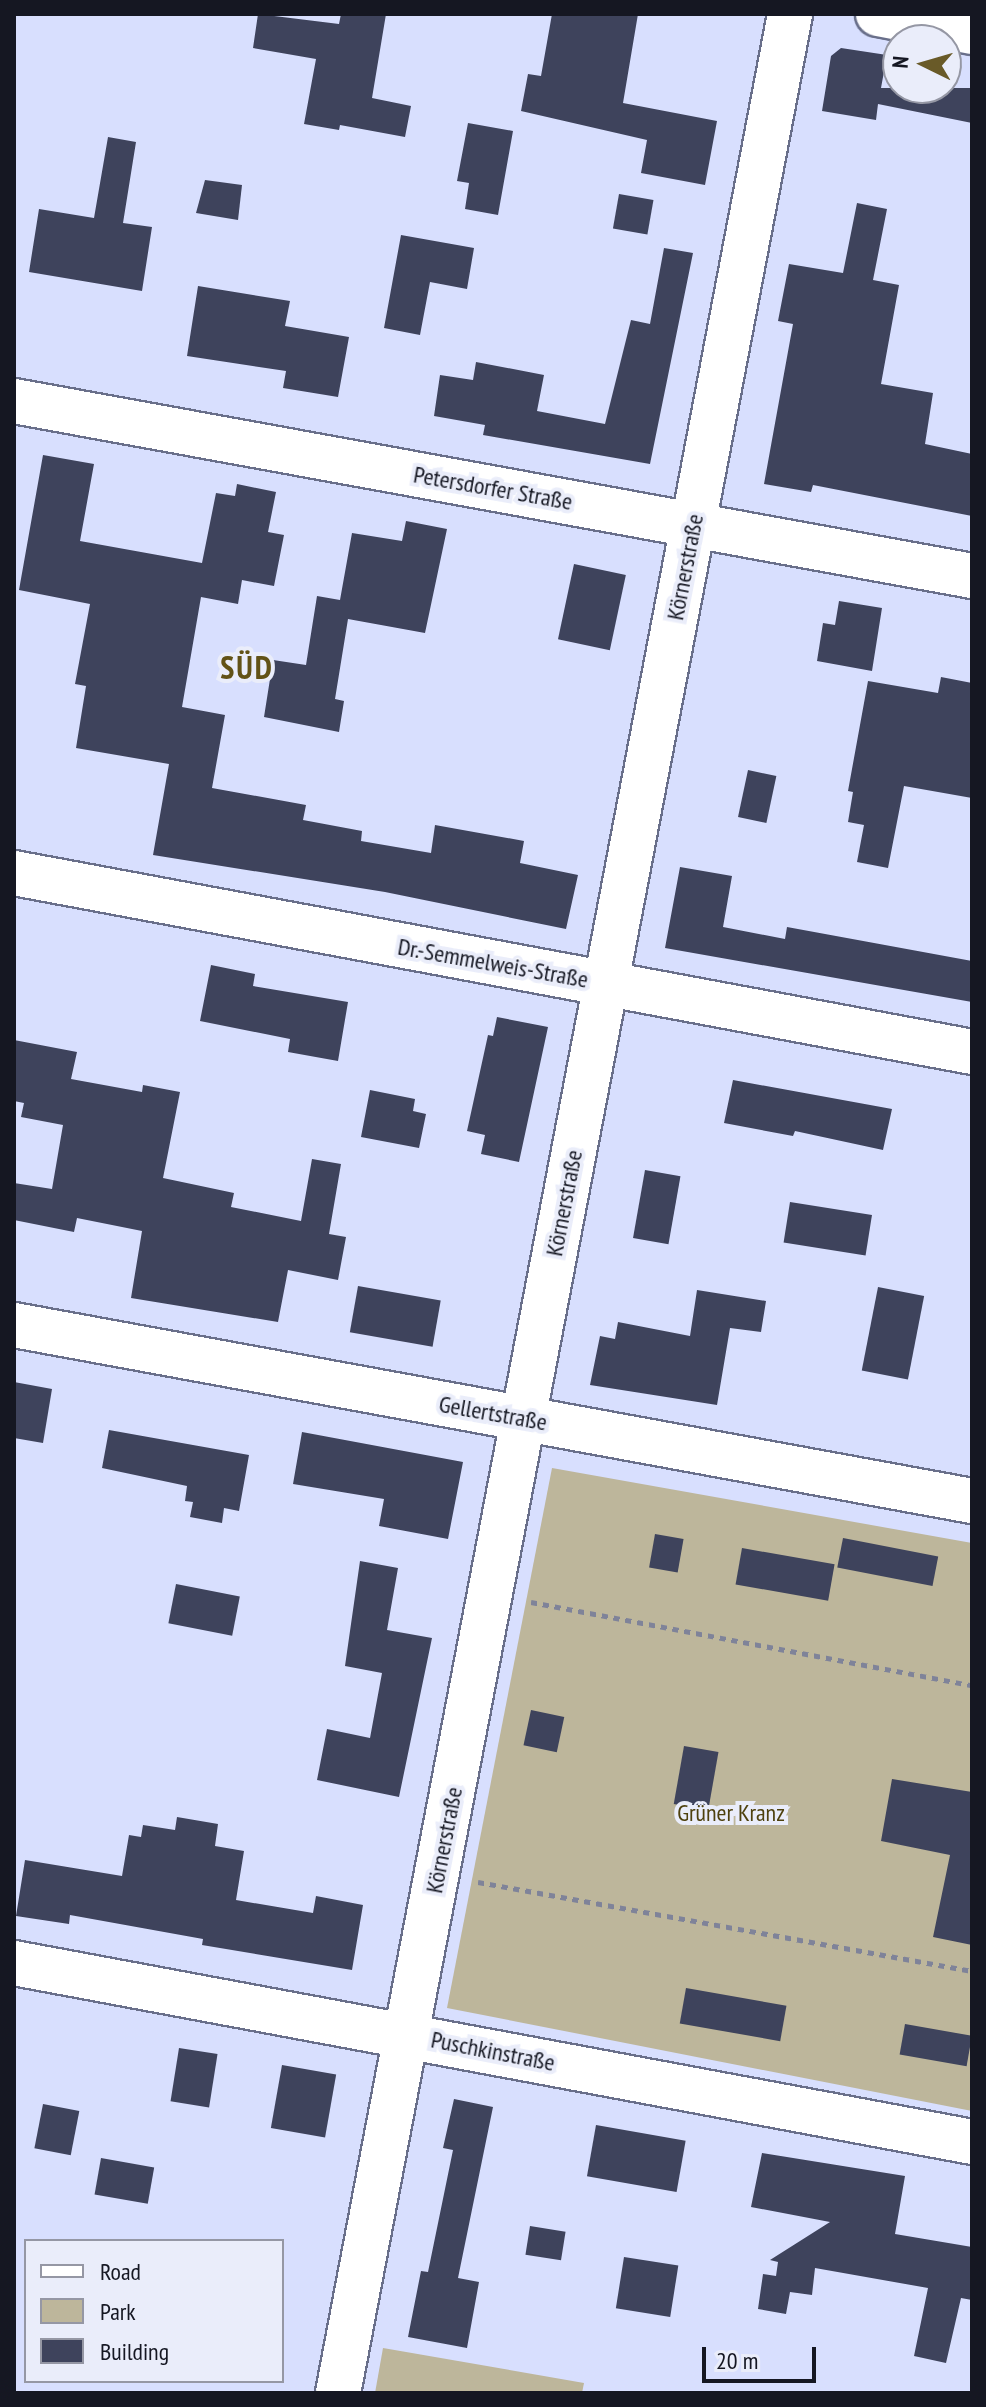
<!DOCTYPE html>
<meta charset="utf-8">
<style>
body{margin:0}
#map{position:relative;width:986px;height:2407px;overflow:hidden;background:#d8dffe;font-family:"PT Sans Narrow",sans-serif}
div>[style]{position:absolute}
.green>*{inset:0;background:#bdb69b}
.building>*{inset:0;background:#3e435c;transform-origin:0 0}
.path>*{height:5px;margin-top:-2.5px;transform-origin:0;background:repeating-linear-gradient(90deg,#7f8399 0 6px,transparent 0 12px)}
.roads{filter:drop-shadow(2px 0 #696f8a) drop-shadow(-2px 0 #696f8a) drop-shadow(0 2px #696f8a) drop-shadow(0 -2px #696f8a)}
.minor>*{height:44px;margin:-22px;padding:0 22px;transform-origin:22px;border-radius:22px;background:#fff}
span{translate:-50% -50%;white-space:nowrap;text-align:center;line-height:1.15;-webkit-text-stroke:8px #eaedfa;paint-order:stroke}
.street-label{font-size:24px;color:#151722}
.park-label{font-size:24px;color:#4e410e}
.district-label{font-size:32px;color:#625216;font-weight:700;letter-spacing:2px}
.frame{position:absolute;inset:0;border:16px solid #151722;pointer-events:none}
.legend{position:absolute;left:24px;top:2239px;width:260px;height:144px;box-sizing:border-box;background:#eaedfa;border:2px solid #9597a4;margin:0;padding:10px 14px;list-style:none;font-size:24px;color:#151722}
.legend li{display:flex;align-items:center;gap:16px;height:40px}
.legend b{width:40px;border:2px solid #9597a4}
.north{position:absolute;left:882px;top:24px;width:80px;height:80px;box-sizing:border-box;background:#eaedfa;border:2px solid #9597a4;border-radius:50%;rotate:275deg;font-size:22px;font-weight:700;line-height:32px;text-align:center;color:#151722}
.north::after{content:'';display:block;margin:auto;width:28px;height:36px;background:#695a28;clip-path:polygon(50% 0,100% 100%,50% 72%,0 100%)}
.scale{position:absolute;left:702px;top:2347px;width:114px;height:36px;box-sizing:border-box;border:4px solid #151722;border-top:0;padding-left:10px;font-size:24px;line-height:28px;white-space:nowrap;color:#151722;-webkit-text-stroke:6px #eaedfa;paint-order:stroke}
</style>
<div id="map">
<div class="green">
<div style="clip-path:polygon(552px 1468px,972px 1543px,972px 2111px,447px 2008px)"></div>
<div style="clip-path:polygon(383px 2348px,584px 2383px,582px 2393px,375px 2393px)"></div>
</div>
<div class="building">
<div style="clip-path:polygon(258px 14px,339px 24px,341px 14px,386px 14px,372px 98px,411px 106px,405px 137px,340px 125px,339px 130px,304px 124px,316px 59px,253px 48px)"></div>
<div style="clip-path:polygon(552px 14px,638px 14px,623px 103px,717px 121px,705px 185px,641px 173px,647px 140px,521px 111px,528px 74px,541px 76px)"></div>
<div style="clip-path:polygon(841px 48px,887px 55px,881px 88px,972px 88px,972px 123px,878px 104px,876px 120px,822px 111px,831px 56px)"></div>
<div style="clip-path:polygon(468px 123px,513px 131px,498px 215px,465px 209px,469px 183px,457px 181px)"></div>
<div style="clip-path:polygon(108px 137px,136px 142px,123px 223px,152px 227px,142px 291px,29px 272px,39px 209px,94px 218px)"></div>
<div style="clip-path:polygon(205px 180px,242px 185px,238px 220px,196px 213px)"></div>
<div style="left:619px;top:194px;width:35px;height:35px;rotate:10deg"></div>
<div style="clip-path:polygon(857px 203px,887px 209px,873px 280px,899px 285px,881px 384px,933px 393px,925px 444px,972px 454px,972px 516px,813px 485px,811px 492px,764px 484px,793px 324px,778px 321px,789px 264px,843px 273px)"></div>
<div style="clip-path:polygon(401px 235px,474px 248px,467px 289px,430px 282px,420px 335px,384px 328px)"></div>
<div style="clip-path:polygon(664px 248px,693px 253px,650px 464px,483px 435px,485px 425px,434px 416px,440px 375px,473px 380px,476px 362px,544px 375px,537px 411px,605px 424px,631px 320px,650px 324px)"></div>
<div style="clip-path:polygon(198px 286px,290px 301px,285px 326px,349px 337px,338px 397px,283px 388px,286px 371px,187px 356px)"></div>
<div style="clip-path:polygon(43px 455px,94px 464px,80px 541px,202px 563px,216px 493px,235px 496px,237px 484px,276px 492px,268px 532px,284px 535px,274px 586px,242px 580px,238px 604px,201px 597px,182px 707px,225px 715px,212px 788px,306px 805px,303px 820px,362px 831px,361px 841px,431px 853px,435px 825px,524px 841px,520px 863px,578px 875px,566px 929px,385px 892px,153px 855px,169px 764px,76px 748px,86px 686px,75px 684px,90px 604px,19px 590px)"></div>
<div style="clip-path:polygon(406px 521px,447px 529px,425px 633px,348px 619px,335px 699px,344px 701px,339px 732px,264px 717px,273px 660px,306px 665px,317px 596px,340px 600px,352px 533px,402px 541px)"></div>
<div style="left:574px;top:564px;width:53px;height:77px;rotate:12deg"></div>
<div style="clip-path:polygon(839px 601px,882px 608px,872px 671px,817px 661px,823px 623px,835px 625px)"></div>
<div style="clip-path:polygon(941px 677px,972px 683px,972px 798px,904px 786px,888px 868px,857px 862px,864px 825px,848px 822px,853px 792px,848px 791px,868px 681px,938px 693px)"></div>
<div style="left:748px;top:770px;width:29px;height:48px;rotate:12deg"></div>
<div style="clip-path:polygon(680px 867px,732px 876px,723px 927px,785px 939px,787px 927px,972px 961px,972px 1002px,665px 948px)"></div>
<div style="clip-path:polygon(211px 965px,255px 974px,253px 986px,348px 1002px,338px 1061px,288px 1052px,290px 1039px,200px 1021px)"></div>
<div style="clip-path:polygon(497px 1017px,548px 1027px,519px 1162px,481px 1154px,485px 1135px,467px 1131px,488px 1035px,493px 1036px)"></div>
<div style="clip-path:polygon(14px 1040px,77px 1052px,71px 1079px,142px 1092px,143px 1085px,180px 1092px,163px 1178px,234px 1193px,231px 1207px,301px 1221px,312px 1159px,341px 1164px,329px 1234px,346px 1237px,338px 1280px,288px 1270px,278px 1322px,131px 1298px,142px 1231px,77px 1218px,74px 1232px,14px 1220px,14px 1183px,52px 1189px,63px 1125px,21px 1117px,24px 1103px,14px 1101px)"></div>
<div style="clip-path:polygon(733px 1080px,892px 1109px,883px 1150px,795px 1131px,793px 1136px,724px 1123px)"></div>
<div style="clip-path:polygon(370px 1090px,415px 1099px,413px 1111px,426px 1114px,419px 1148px,361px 1137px)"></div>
<div style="left:645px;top:1170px;width:36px;height:69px;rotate:10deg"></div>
<div style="left:790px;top:1202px;width:83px;height:41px;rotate:9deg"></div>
<div style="left:358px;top:1286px;width:84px;height:47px;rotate:10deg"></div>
<div style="left:878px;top:1287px;width:47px;height:85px;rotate:11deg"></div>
<div style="clip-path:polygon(697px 1290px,766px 1301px,761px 1332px,730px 1328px,717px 1405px,590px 1385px,600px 1336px,615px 1339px,618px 1322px,690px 1336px)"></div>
<div style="clip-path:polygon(14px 1382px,52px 1389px,43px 1443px,14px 1438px)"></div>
<div style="clip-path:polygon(109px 1430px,249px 1455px,239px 1511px,224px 1508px,222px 1523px,190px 1517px,193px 1502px,185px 1501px,187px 1486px,102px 1468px)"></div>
<div style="clip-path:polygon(302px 1432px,463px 1462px,448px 1539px,379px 1526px,384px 1499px,293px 1484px)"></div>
<div style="left:655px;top:1534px;width:29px;height:34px;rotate:10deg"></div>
<div style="left:843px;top:1538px;width:97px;height:30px;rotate:11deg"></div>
<div style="left:742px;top:1548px;width:94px;height:37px;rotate:10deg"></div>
<div style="clip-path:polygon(360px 1561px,398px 1568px,387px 1630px,432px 1638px,399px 1797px,317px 1780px,327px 1729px,370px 1738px,382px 1673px,345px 1666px)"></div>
<div style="left:176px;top:1584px;width:65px;height:40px;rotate:11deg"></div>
<div style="left:531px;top:1710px;width:34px;height:36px;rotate:12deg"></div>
<div style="left:684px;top:1746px;width:35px;height:59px;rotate:10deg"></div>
<div style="clip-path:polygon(892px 1779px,972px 1792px,972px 1945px,933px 1937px,950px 1855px,881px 1841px)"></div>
<div style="clip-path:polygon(177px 1817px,218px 1824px,215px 1846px,244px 1851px,236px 1900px,313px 1913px,316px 1896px,363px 1905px,352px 1970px,202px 1945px,203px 1939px,70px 1915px,69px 1924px,16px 1916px,25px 1860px,122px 1876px,129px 1835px,141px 1837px,143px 1825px,175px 1830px)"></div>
<div style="left:686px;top:1988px;width:102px;height:36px;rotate:10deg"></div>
<div style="left:905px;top:2024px;width:68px;height:31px;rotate:10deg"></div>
<div style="left:179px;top:2048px;width:39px;height:54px;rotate:9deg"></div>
<div style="left:282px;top:2065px;width:55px;height:64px;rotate:10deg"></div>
<div style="clip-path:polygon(454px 2099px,493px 2107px,458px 2278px,479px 2282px,467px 2348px,408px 2337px,421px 2271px,428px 2272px,453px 2150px,443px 2148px)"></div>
<div style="left:43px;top:2104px;width:37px;height:45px;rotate:11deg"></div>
<div style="left:596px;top:2125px;width:91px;height:52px;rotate:10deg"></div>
<div style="clip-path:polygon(762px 2153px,905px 2176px,895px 2234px,972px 2247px,972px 2300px,961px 2298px,946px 2363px,914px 2356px,928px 2288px,815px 2268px,812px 2295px,790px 2292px,786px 2314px,758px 2309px,763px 2274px,776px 2276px,778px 2262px,770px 2260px,830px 2222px,751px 2207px)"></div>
<div style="left:101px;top:2158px;width:54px;height:37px;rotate:10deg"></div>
<div style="left:530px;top:2226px;width:36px;height:29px;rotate:9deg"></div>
<div style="left:624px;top:2257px;width:55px;height:52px;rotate:9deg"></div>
</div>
<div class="path">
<div style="left:531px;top:1602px;width:449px;rotate:10.7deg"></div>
<div style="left:478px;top:1882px;width:502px;rotate:10.21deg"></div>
</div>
<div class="roads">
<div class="minor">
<div style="left:878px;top:14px;width:96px;rotate:10.8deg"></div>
<div style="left:14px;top:401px;width:974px;rotate:10.35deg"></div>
<div style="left:14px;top:873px;width:975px;rotate:10.58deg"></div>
<div style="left:14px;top:1325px;width:974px;rotate:10.41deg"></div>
<div style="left:14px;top:1963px;width:975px;rotate:10.58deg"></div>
<div style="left:338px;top:2393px;width:2422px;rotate:-79.24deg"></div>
</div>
</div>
<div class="street-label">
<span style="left:493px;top:488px;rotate:10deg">Petersdorfer Straße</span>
<span style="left:685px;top:567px;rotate:-79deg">Körnerstraße</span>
<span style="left:493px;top:963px;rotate:10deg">Dr.-Semmelweis-Straße</span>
<span style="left:564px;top:1203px;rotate:-79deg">Körnerstraße</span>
<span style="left:493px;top:1413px;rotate:10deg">Gellertstraße</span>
<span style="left:444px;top:1840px;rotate:-79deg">Körnerstraße</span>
<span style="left:493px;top:2051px;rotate:11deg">Puschkinstraße</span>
</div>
<div class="park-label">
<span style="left:731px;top:1813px">Grüner Kranz</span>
</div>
<div class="district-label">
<span style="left:247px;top:667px">SÜD</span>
</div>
<div class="frame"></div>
<ul class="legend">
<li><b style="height:10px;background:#fff"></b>Road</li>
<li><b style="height:22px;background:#bdb69b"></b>Park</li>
<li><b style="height:22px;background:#3e435c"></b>Building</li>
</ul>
<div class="north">N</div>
<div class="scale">20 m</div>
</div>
